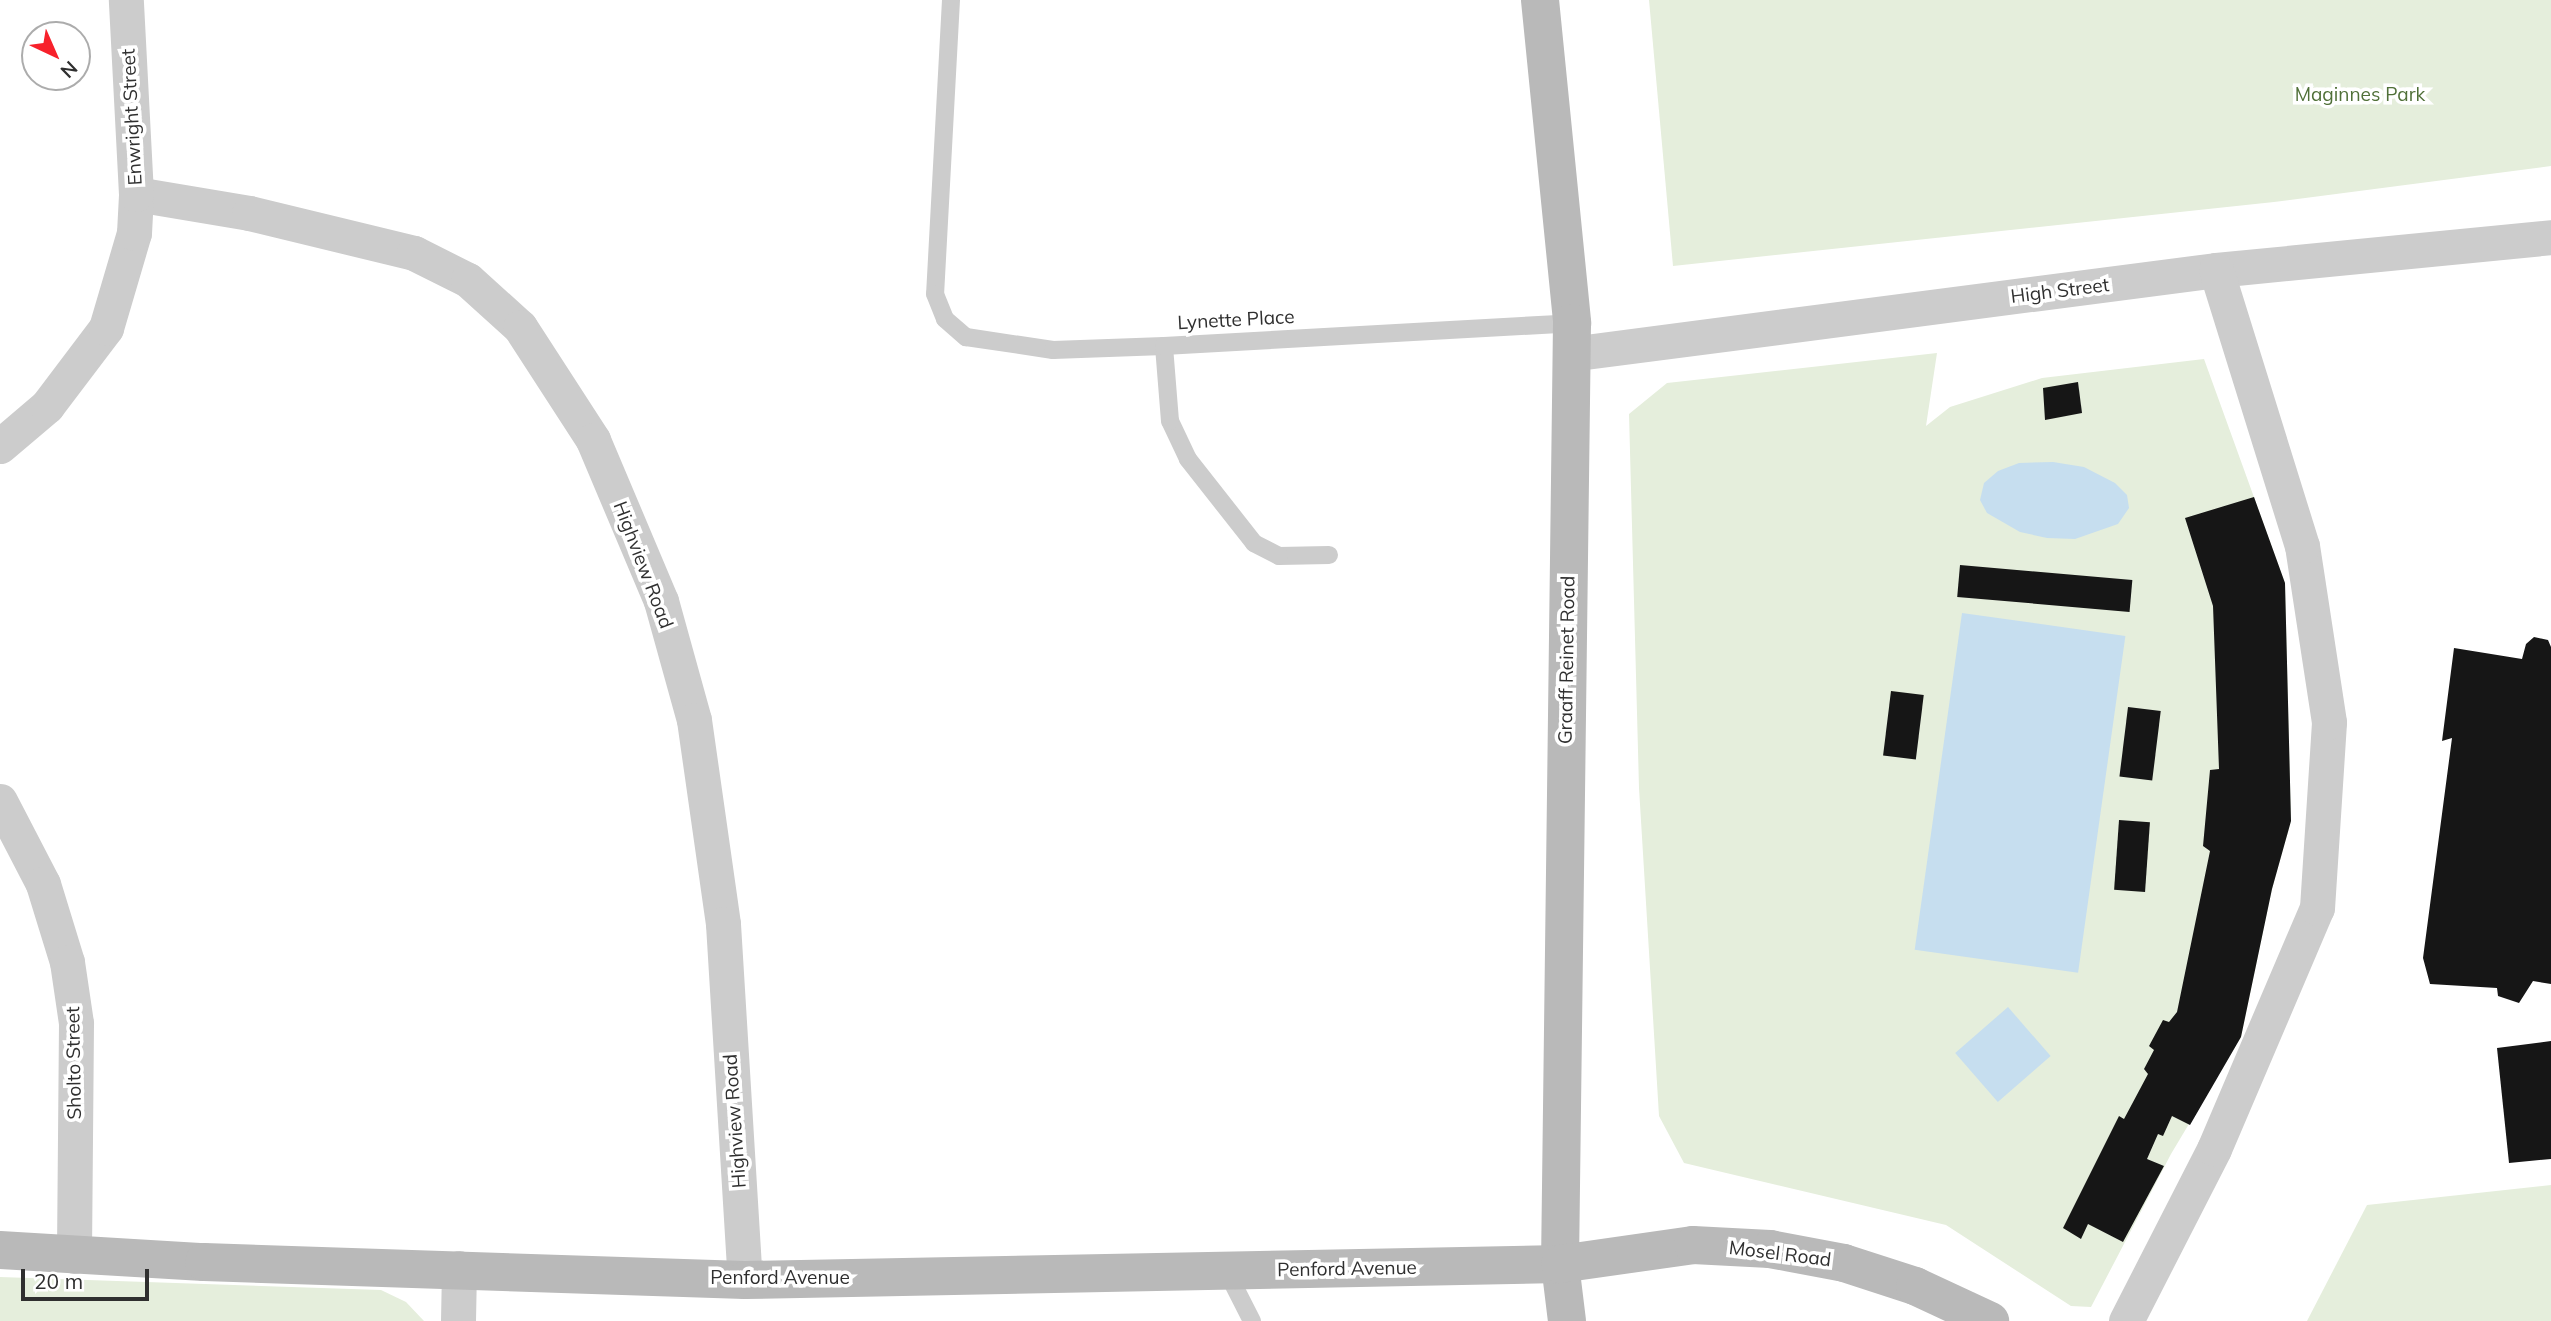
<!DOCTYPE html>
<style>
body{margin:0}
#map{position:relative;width:2551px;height:1321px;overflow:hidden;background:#fff;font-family:Mulish,sans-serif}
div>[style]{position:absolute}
.green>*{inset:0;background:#e5eedc}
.water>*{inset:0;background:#c6deef;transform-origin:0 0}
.building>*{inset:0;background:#161616;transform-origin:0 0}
.lane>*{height:18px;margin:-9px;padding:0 9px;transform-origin:9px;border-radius:9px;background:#ccc}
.street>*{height:35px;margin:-17.5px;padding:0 17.5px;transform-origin:17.5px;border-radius:17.5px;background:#ccc}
.secondary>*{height:38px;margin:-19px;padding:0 19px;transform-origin:19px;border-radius:19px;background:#b9b9b9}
span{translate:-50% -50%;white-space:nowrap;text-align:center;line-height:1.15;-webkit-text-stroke:7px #fff;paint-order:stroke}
.park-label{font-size:19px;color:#507038}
.street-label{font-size:19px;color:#2f2f2f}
.north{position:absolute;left:21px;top:21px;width:70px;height:70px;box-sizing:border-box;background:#fff;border:2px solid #acacac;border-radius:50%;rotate:136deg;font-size:19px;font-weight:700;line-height:28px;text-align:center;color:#2f2f2f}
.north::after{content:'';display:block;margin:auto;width:24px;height:32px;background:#f7212b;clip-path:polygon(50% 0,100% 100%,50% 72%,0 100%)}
.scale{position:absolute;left:21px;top:1269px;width:128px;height:32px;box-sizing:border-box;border:4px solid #2f2f2f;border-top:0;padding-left:9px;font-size:21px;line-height:24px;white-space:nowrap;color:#2f2f2f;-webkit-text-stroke:5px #fff;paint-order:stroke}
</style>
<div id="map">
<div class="green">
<div style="clip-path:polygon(1649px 0,2551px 0,2551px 166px,2274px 202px,1673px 266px)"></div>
<div style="clip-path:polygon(1937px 353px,1926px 426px,1950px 407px,2042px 378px,2204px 359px,2285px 583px,2291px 821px,2272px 889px,2241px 1037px,2171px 1154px,2091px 1307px,2071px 1306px,1946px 1225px,1684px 1163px,1659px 1116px,1639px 788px,1629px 414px,1667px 383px)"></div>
<div style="clip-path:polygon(2551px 1185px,2551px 1321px,2307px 1321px,2367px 1205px)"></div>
<div style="clip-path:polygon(0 1277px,381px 1290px,406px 1302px,424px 1321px,0 1321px)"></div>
</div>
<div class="water">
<div style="clip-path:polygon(2053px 462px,2084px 467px,2115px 483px,2127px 495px,2129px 508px,2118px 524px,2075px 539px,2047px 538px,2020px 532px,1987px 513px,1980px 500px,1984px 483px,1998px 471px,2019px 463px)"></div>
<div style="left:1962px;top:613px;width:165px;height:340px;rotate:8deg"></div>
<div style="left:2008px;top:1007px;width:65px;height:70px;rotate:49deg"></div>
</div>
<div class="building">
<div style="clip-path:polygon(2078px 382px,2082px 413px,2045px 420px,2043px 388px)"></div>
<div style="clip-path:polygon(2254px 497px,2285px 583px,2291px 821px,2272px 889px,2241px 1037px,2190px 1125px,2172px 1116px,2163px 1136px,2158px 1134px,2147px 1159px,2164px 1166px,2123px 1242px,2088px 1224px,2081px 1239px,2063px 1228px,2119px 1116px,2124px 1119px,2148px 1074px,2144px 1069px,2154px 1050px,2149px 1046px,2163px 1020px,2169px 1022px,2177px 1012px,2210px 851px,2203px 846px,2210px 770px,2219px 769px,2213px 606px,2185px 518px)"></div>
<div style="left:1960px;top:565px;width:173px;height:32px;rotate:5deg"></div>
<div style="clip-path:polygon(2534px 637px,2548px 640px,2551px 647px,2551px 984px,2533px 981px,2519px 1003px,2498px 996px,2497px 988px,2430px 984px,2423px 958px,2452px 738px,2442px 741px,2454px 648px,2522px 659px,2526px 644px)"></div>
<div style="left:1891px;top:691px;width:33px;height:65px;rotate:7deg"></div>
<div style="left:2128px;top:707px;width:33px;height:70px;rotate:7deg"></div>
<div style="left:2119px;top:820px;width:31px;height:70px;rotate:4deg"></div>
<div style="clip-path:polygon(2551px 1041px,2551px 1159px,2509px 1163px,2497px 1048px)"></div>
</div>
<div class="lane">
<div style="left:951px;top:0;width:294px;rotate:93.1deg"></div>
<div style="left:935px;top:294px;width:27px;rotate:68deg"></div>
<div style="left:945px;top:319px;width:28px;rotate:41deg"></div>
<div style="left:966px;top:337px;width:88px;rotate:8.5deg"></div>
<div style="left:1053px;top:350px;width:111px;rotate:-2.1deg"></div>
<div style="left:1329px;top:555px;width:50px;rotate:178.9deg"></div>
<div style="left:1279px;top:556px;width:28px;rotate:-153deg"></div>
<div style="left:1254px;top:543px;width:107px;rotate:-128.2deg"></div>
<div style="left:1188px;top:459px;width:42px;rotate:-115.3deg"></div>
<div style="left:1170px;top:421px;width:75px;rotate:-94.6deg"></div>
<div style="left:1164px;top:346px;width:409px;rotate:-3.2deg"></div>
<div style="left:1227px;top:1272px;width:55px;rotate:63deg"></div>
</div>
<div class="street">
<div style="left:136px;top:194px;width:115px;rotate:9.5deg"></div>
<div style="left:249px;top:213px;width:170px;rotate:13.6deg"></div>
<div style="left:414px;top:253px;width:60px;rotate:26.6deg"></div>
<div style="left:468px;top:280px;width:70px;rotate:42.1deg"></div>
<div style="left:520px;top:327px;width:135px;rotate:57.1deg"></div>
<div style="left:593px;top:440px;width:175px;rotate:67.1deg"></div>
<div style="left:661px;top:601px;width:123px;rotate:74.5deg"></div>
<div style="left:694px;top:720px;width:206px;rotate:81.9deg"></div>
<div style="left:723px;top:924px;width:357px;rotate:86.5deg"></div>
<div style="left:1570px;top:354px;width:651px;rotate:-7.41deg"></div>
<div style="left:2216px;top:270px;width:337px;rotate:-5.6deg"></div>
<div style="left:0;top:446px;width:62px;rotate:-40.4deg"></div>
<div style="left:47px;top:406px;width:98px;rotate:-52.9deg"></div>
<div style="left:106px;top:328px;width:99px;rotate:-73.6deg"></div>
<div style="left:134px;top:233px;width:39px;rotate:-87deg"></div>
<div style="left:136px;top:194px;width:194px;rotate:-93deg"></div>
<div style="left:0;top:801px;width:93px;rotate:62.6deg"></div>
<div style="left:43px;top:884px;width:82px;rotate:72.9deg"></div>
<div style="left:67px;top:962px;width:62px;rotate:81.6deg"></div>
<div style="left:76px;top:1023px;width:233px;rotate:90.5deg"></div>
<div style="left:458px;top:1321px;width:53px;rotate:-88.9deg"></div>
<div style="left:2126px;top:1321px;width:193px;rotate:-62.9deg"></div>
<div style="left:2214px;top:1149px;width:262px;rotate:-66.9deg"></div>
<div style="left:2317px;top:908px;width:186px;rotate:-86.3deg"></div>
<div style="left:2329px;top:722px;width:178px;rotate:-98.7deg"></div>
<div style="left:2302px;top:546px;width:289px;rotate:-107.3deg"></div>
</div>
<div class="secondary">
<div style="left:1540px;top:0;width:325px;rotate:84.3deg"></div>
<div style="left:1572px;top:323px;width:941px;rotate:90.73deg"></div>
<div style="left:1560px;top:1264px;width:57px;rotate:83deg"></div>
<div style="left:0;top:1250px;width:204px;rotate:3.4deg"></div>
<div style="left:204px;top:1262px;width:541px;rotate:1.91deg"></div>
<div style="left:745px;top:1280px;width:815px;rotate:-1.12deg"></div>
<div style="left:1560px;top:1264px;width:134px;rotate:-8.1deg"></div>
<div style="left:1693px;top:1245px;width:77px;rotate:3deg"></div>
<div style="left:1770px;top:1249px;width:75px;rotate:10.7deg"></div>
<div style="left:1844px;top:1263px;width:75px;rotate:17.9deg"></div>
<div style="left:1915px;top:1286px;width:83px;rotate:25deg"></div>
</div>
<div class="park-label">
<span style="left:2360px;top:95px">Maginnes Park</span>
</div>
<div class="street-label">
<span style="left:132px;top:117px;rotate:-93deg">Enwright Street</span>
<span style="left:2060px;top:291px;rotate:-7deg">High Street</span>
<span style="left:1236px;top:320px;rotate:-3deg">Lynette Place</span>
<span style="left:643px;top:565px;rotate:69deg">Highview Road</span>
<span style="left:1567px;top:660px;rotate:-89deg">Graaff Reinet Road</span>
<span style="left:74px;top:1063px;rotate:-91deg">Sholto Street</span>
<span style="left:735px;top:1121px;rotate:-94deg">Highview Road</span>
<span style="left:1780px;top:1254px;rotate:7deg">Mosel Road</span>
<span style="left:1347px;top:1269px;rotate:-1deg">Penford Avenue</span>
<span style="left:780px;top:1278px">Penford Avenue</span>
</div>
<div class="north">N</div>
<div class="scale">20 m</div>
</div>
